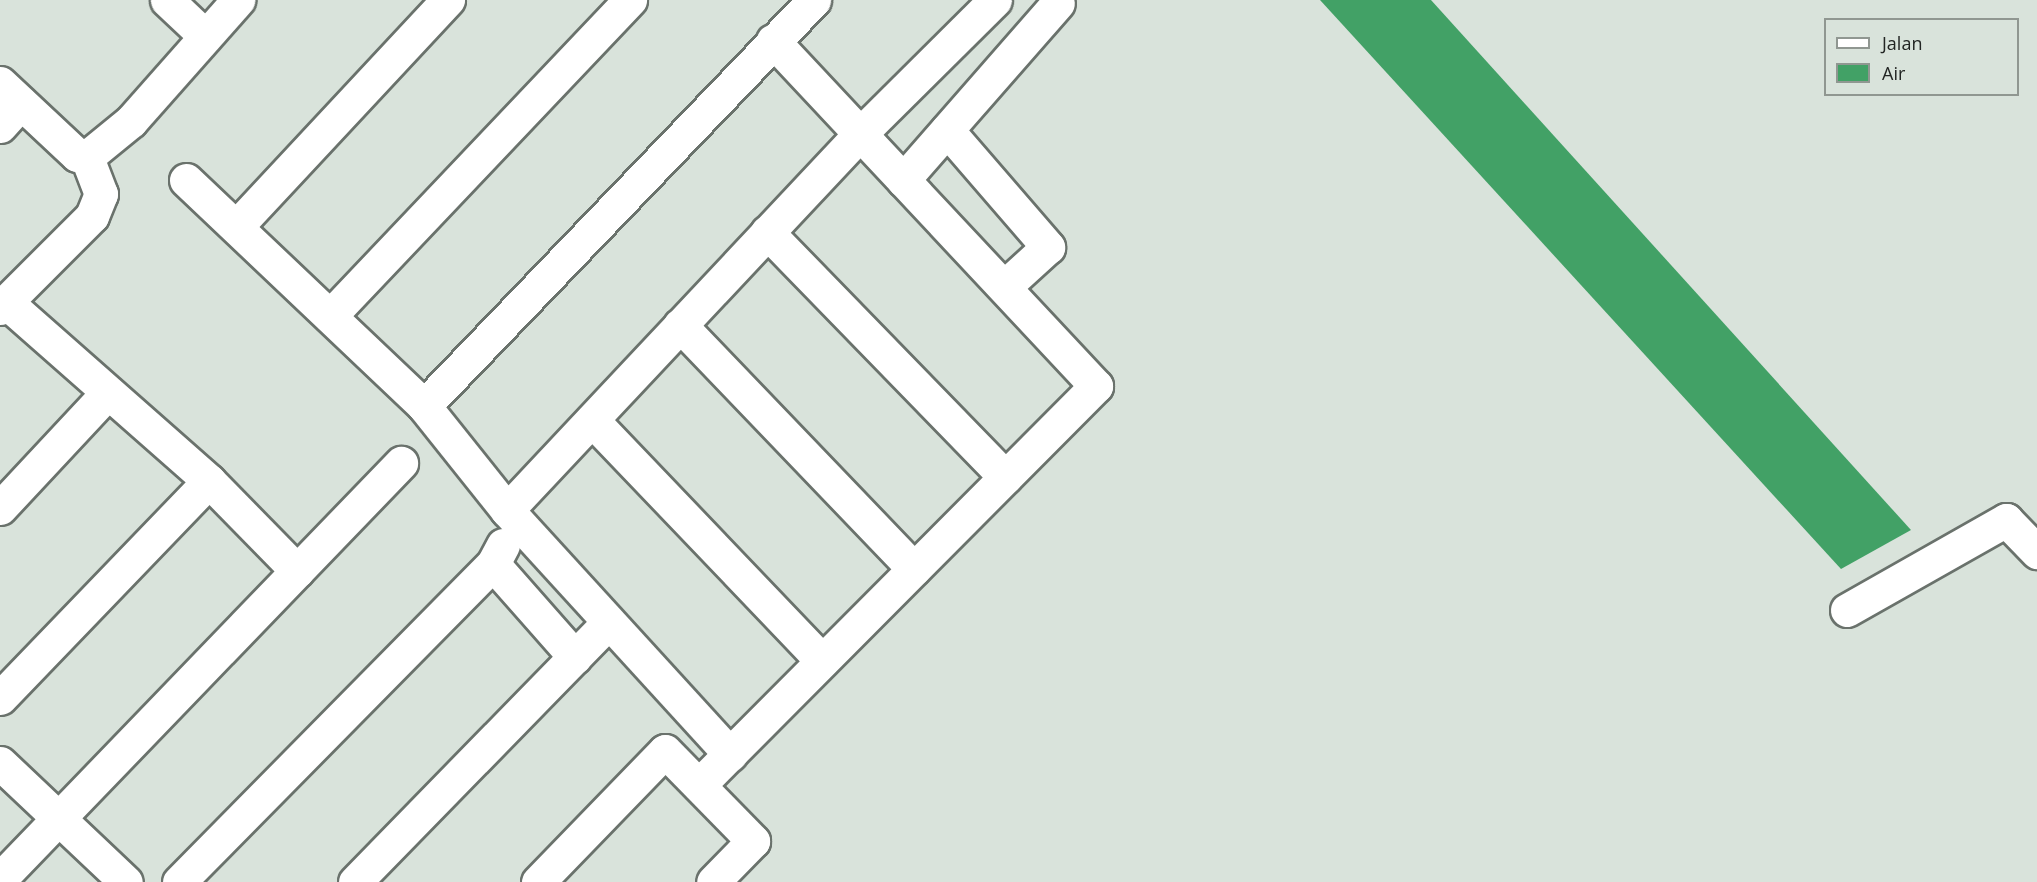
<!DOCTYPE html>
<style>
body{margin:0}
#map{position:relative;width:2037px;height:882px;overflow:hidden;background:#d9e3db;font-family:"Open Sans",sans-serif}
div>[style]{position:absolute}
.water>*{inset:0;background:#42a166}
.roads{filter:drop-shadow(2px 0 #6a726c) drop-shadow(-2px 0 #6a726c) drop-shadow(0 2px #6a726c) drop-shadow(0 -2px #6a726c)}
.minor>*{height:33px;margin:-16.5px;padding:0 16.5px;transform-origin:16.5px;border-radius:16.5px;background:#fff}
span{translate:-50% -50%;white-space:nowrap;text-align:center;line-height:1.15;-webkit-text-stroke:5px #d9e3db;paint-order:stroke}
.legend{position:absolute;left:1824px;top:18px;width:195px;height:78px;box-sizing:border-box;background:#d9e3db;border:2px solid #909791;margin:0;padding:8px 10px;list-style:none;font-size:18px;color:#222523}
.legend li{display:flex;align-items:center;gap:12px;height:30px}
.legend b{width:30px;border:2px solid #909791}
</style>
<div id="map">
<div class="water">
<div style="clip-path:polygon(1320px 0,1431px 0,1911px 530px,1841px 569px)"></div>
</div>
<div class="roads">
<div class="minor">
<div style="left:167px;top:0;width:51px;rotate:43.4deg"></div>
<div style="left:0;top:83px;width:105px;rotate:43.1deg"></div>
<div style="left:77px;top:155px;width:10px;rotate:11deg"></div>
<div style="left:87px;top:157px;width:57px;rotate:-39.3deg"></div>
<div style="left:131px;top:121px;width:162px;rotate:-48.5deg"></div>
<div style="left:0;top:126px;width:31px;rotate:-48deg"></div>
<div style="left:947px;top:130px;width:155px;rotate:49.2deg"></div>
<div style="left:1048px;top:247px;width:59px;rotate:137.7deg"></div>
<div style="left:186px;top:180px;width:328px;rotate:43.5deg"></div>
<div style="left:424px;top:406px;width:133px;rotate:51.4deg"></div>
<div style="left:507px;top:510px;width:331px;rotate:47.6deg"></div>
<div style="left:903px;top:180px;width:235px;rotate:-48.8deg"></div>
<div style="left:236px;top:227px;width:311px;rotate:-47deg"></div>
<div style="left:767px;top:232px;width:342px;rotate:45.8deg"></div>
<div style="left:6px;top:302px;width:271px;rotate:41.4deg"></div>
<div style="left:209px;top:481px;width:126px;rotate:45.6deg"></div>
<div style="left:0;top:308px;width:130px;rotate:-45deg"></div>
<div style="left:92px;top:216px;width:24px;rotate:-68deg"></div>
<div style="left:101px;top:194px;width:40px;rotate:-111deg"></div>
<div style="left:330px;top:316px;width:436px;rotate:-46.5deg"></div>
<div style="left:680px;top:325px;width:338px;rotate:46.2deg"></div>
<div style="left:424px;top:406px;width:563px;rotate:-46.15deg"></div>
<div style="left:592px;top:420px;width:333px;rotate:46.3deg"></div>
<div style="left:0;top:508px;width:158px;rotate:-47deg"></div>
<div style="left:507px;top:510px;width:516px;rotate:-46.81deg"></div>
<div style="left:860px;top:134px;width:190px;rotate:-44.8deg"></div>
<div style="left:503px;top:545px;width:21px;rotate:118deg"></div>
<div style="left:493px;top:564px;width:124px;rotate:48.6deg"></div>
<div style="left:1847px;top:610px;width:183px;rotate:-29.5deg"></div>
<div style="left:2006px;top:520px;width:45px;rotate:45.9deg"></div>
<div style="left:0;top:698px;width:301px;rotate:-46.1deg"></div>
<div style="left:0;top:763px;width:173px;rotate:43.4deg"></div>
<div style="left:699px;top:785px;width:563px;rotate:-45.14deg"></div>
<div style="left:1096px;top:386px;width:473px;rotate:-133.1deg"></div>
<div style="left:0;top:879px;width:578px;rotate:-46.05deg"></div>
<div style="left:179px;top:882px;width:447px;rotate:-45.4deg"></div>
<div style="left:355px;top:882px;width:363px;rotate:-45.7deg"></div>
<div style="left:538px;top:882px;width:182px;rotate:-45.9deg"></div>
<div style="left:665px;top:751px;width:126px;rotate:45.6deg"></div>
<div style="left:753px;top:841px;width:57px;rotate:134.3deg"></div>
</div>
</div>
<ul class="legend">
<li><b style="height:8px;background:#fff"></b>Jalan</li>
<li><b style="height:16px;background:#42a166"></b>Air</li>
</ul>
</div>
